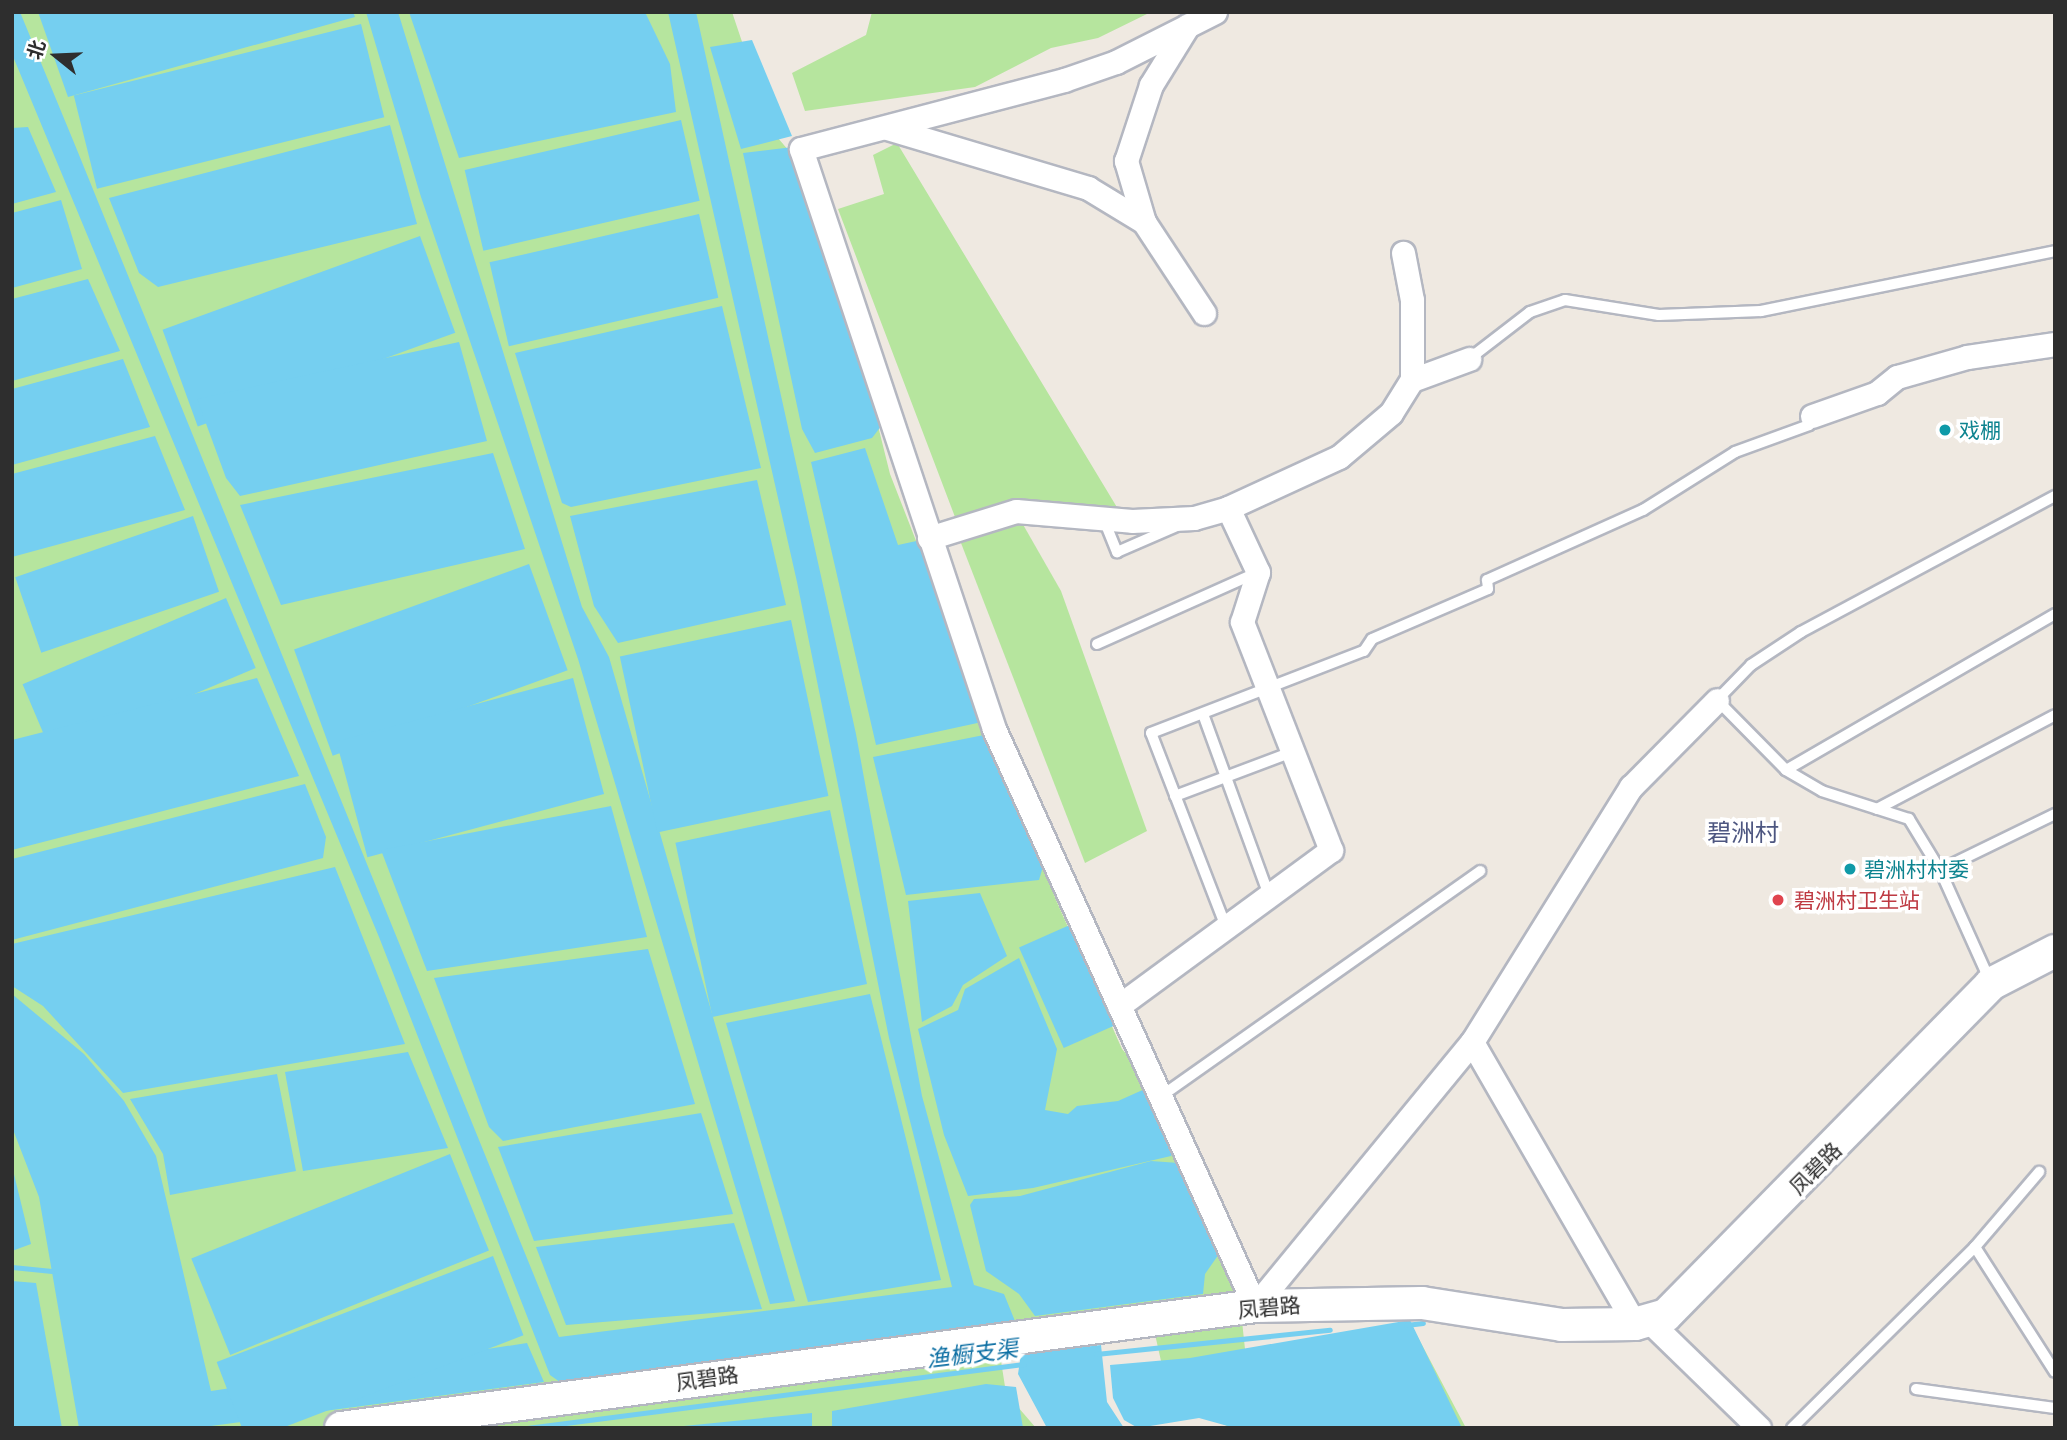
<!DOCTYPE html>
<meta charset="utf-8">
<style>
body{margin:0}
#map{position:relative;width:2067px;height:1440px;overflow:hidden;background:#efe9e1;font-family:Manrope,"Noto Sans SC",sans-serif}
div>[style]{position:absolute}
.green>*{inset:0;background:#b6e59e}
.water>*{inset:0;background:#75cff0;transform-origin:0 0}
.stream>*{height:5px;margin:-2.5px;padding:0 2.5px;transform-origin:2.5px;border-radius:2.5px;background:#75cff0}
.roads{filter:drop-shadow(2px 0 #b4b7c1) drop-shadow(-2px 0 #b4b7c1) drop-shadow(0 2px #b4b7c1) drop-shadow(0 -2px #b4b7c1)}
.lane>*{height:10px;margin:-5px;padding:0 5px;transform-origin:5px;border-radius:5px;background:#fff}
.street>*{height:23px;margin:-11.5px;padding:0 11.5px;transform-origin:11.5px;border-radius:11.5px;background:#fff}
.secondary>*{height:32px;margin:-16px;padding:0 16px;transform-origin:16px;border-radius:16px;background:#fff}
.dots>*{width:19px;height:19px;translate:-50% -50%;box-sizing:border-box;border:4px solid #fff;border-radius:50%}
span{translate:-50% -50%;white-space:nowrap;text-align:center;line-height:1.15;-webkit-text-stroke:7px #fff;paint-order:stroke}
.culture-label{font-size:21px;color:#0d838f}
.left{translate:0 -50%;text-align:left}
.health-label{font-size:21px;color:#be3a42}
.street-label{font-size:21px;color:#2e2e2e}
.water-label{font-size:23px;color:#0d6fa3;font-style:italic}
.quarter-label{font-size:24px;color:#4d5680}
.frame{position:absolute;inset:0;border:14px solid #2e2e2e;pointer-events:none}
.north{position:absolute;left:21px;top:21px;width:70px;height:70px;-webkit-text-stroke:5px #fff;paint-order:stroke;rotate:288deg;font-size:19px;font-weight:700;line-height:28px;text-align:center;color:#2e2e2e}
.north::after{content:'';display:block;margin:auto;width:24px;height:32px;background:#2e2e2e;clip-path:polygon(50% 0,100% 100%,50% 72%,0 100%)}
</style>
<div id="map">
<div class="green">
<div style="clip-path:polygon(12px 12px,732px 12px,772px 131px,818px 185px,890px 474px,1056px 900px,1122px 1049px,1173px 1107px,1239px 1293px,1245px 1349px,1413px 1328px,1466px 1428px,1232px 1428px,1170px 1401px,1150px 1312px,997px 1335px,1006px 1393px,1036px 1428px,12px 1428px)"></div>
<div style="clip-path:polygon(872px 12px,1151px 12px,1098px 38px,1051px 48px,975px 87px,805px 111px,792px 73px,866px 35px)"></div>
<div style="clip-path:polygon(897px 143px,1118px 509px,1023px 501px,955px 517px,838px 209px,884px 194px,873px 155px)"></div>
<div style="clip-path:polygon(1021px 521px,1061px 591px,1147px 831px,1085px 863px,961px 543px)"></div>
</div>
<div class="water">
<div style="clip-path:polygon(12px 12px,20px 12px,75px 145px,559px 1337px,952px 1287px,889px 1038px,797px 582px,668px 12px,696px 12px,856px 734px,922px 1096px,974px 1285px,1004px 1294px,1019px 1331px,567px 1387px,550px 1375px,379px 937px,12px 54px)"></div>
<div style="clip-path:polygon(38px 12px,353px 12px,355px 17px,68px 97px)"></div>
<div style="clip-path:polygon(366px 12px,398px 12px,582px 607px,609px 657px,795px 1301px,770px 1304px,578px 659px,421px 197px)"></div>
<div style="clip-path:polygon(409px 12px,645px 12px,670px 64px,676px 112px,459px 158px)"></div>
<div style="left:361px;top:24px;width:96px;height:296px;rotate:76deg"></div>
<div style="clip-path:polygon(752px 40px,792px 136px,741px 149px,710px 47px)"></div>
<div style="left:681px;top:120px;width:83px;height:222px;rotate:77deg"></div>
<div style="clip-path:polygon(390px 125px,417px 224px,158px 287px,139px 273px,109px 198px)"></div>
<div style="clip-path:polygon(28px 127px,56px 192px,12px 204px,12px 128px)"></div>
<div style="clip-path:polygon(793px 147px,882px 425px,872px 438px,815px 453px,802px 429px,743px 153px)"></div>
<div style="clip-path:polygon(61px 200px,82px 269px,12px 288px,12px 213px)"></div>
<div style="left:699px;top:214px;width:86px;height:215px;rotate:77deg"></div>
<div style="left:420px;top:236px;width:103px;height:274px;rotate:70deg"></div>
<div style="clip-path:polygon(88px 279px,120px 351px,12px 381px,12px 299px)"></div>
<div style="clip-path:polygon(722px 306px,761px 468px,571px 507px,562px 503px,515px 353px)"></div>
<div style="clip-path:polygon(459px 342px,487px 441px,240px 496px,226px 478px,197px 399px)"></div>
<div style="clip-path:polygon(123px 359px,150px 427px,12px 465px,12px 389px)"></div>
<div style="clip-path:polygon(155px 436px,185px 510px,12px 557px,12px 474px)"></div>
<div style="clip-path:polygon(865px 448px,898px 545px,921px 540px,982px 722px,876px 745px,811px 462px)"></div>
<div style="clip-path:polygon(493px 453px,525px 549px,281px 605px,240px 505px)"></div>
<div style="clip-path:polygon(757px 480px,786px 605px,618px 643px,594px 606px,570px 516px)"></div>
<div style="left:193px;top:516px;width:80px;height:188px;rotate:71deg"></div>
<div style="left:529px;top:564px;width:113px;height:250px;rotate:70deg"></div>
<div style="left:226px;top:598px;width:76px;height:221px;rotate:67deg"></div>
<div style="left:791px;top:620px;width:180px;height:175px;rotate:78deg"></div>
<div style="clip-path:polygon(257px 678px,299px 776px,12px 850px,12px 740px)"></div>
<div style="left:573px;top:678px;width:120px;height:245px;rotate:75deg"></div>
<div style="clip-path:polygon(984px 735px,1044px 863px,1039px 880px,906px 895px,873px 757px)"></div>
<div style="clip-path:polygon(305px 784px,326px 837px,323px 858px,12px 940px,12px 859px)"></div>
<div style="clip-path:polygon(611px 806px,647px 937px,427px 971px,381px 850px)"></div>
<div style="left:830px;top:810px;width:178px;height:158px;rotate:78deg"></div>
<div style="clip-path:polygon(335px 867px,405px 1044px,123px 1093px,43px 1006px,12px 986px,12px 944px)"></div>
<div style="clip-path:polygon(980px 893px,1007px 956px,963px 985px,952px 1006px,922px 1022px,908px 901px)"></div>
<div style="left:1072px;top:924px;width:110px;height:58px;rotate:66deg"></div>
<div style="clip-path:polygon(648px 949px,695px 1104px,503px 1141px,489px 1127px,434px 978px)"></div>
<div style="clip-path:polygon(1019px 958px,1057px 1049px,1045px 1110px,1068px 1114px,1077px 1106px,1118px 1101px,1147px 1088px,1175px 1151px,1171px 1156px,1033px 1188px,968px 1196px,944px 1135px,918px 1029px,958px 1010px,965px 989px)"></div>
<div style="clip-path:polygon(12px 994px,84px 1054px,124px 1101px,156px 1156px,211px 1391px,527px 1343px,544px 1382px,196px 1428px,79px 1428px,39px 1197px,12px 1127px)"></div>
<div style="clip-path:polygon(870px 994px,941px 1280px,808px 1302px,726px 1023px)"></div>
<div style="clip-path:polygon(408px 1052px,448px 1148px,303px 1171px,285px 1072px)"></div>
<div style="clip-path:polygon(277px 1074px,296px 1171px,170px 1195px,163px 1154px,130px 1099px)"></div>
<div style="clip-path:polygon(701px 1113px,733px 1214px,534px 1241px,498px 1147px)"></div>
<div style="left:450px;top:1154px;width:104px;height:279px;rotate:68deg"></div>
<div style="clip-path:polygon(1151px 1161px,1179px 1163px,1219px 1254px,1205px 1274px,1203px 1294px,1035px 1316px,1019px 1294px,986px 1271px,970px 1205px,974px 1199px,1020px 1196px)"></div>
<div style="clip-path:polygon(12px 1166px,31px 1244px,12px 1251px)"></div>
<div style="clip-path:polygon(734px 1223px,762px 1309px,566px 1325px,536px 1247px)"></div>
<div style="left:493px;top:1256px;width:85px;height:296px;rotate:69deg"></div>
<div style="clip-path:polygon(12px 1281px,36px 1283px,62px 1428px,12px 1428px)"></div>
<div style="clip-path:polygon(1410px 1320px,1462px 1428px,1235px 1428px,1199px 1418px,1138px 1428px,1124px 1420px,1113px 1398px,1110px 1365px,1190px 1358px)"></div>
<div style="clip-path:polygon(1101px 1345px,1107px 1402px,1124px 1428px,1047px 1428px,1018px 1374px,1021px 1354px)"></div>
<div style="clip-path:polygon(986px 1384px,1016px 1387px,1023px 1428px,832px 1428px,832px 1411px)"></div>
<div style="clip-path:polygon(812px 1413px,812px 1428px,674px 1428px,684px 1426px)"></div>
</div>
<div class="stream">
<div style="left:12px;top:1267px;width:40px;rotate:5.7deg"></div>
<div style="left:1406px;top:1325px;width:17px;rotate:-7deg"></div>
<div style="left:1096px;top:1354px;width:235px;rotate:-5.9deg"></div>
<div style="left:527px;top:1428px;width:501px;rotate:-7.34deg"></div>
</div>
<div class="roads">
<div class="lane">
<div style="left:1469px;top:359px;width:77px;rotate:-37.6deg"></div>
<div style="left:1530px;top:312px;width:37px;rotate:-19deg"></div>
<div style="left:1565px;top:300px;width:95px;rotate:9.1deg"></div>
<div style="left:1659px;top:315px;width:102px;rotate:-2.2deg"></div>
<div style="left:1761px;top:311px;width:300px;rotate:-11.5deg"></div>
<div style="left:1104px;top:520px;width:35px;rotate:68deg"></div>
<div style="left:1117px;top:552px;width:68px;rotate:-23.5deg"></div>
<div style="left:1097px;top:644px;width:174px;rotate:-24.1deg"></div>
<div style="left:1203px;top:714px;width:193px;rotate:70deg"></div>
<div style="left:1786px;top:770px;width:311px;rotate:-30.1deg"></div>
<div style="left:1175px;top:796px;width:125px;rotate:-20.6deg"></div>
<div style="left:1877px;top:809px;width:201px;rotate:-27.8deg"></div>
<div style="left:1940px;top:870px;width:128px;rotate:-26deg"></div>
<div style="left:1226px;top:927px;width:208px;rotate:-111.1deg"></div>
<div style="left:1151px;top:733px;width:228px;rotate:-21.1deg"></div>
<div style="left:1364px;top:651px;width:14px;rotate:-56deg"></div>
<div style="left:1372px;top:639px;width:126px;rotate:-23.3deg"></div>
<div style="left:1488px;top:589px;width:9px;rotate:-96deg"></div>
<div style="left:1487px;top:580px;width:171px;rotate:-24.2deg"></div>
<div style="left:1643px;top:510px;width:109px;rotate:-32.2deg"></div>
<div style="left:1735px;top:452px;width:79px;rotate:-20deg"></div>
<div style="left:1809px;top:425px;width:9px;rotate:-72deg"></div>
<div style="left:1990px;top:981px;width:122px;rotate:-114.2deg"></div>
<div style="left:1940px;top:870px;width:60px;rotate:-121.3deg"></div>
<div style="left:1909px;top:819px;width:91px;rotate:-162.2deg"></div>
<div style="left:1822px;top:791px;width:42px;rotate:-149.7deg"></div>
<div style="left:1786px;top:770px;width:98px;rotate:-134.6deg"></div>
<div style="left:1717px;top:700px;width:49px;rotate:-45.8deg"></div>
<div style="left:1751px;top:665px;width:60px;rotate:-33.4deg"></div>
<div style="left:1801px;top:632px;width:288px;rotate:-28.2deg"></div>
<div style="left:1160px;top:1097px;width:392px;rotate:-35.2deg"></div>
<div style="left:1975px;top:1247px;width:148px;rotate:57.4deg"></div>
<div style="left:1916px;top:1389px;width:140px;rotate:7.8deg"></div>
<div style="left:1792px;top:1428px;width:257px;rotate:-44.7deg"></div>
<div style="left:1975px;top:1247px;width:99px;rotate:-49.5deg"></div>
</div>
<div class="street">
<div style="left:1215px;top:12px;width:111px;rotate:153.2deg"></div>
<div style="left:1116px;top:62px;width:55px;rotate:160.9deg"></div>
<div style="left:1064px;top:80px;width:272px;rotate:165.3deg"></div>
<div style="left:801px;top:149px;width:611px;rotate:71.59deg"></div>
<div style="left:994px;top:729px;width:633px;rotate:65.66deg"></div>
<div style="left:1255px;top:1306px;width:342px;rotate:-50.6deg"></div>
<div style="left:1472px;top:1042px;width:301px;rotate:-58.1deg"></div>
<div style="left:1631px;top:787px;width:122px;rotate:-45.3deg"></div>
<div style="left:887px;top:128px;width:210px;rotate:16.6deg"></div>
<div style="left:1088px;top:188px;width:66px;rotate:31.3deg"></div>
<div style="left:1144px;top:222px;width:64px;rotate:-106.4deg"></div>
<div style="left:1126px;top:161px;width:80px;rotate:-71.8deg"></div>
<div style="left:1151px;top:85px;width:70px;rotate:-58.3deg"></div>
<div style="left:1144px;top:222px;width:109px;rotate:56.6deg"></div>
<div style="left:1412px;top:380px;width:61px;rotate:-20.2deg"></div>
<div style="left:1812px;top:416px;width:69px;rotate:-19.5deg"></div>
<div style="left:1877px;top:393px;width:26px;rotate:-39deg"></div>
<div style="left:1897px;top:377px;width:73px;rotate:-15.9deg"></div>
<div style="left:1967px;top:357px;width:89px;rotate:-8.4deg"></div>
<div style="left:1228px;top:508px;width:122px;rotate:-24.7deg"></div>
<div style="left:1339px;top:457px;width:68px;rotate:-40.2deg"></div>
<div style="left:1391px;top:413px;width:39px;rotate:-58deg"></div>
<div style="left:1412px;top:380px;width:80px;rotate:-90deg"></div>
<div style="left:1412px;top:300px;width:48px;rotate:-100.8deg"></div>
<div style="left:929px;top:538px;width:91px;rotate:-17.2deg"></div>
<div style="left:1016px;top:511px;width:116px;rotate:4.9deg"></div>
<div style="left:1132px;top:521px;width:62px;rotate:-2.8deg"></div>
<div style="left:1194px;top:518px;width:35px;rotate:-16deg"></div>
<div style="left:1228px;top:508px;width:71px;rotate:64.9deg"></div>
<div style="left:1258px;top:572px;width:52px;rotate:107.7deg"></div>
<div style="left:1242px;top:622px;width:245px;rotate:68.7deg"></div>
<div style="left:1331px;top:850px;width:263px;rotate:143.7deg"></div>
<div style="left:1472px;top:1042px;width:326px;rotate:60deg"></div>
<div style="left:1648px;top:1320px;width:155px;rotate:44.2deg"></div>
</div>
<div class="secondary">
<div style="left:341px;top:1428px;width:922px;rotate:-7.6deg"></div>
<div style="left:1255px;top:1306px;width:167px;rotate:-1deg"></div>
<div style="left:1422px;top:1303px;width:142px;rotate:8.9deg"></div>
<div style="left:1562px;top:1325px;width:73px;rotate:-0.8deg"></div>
<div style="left:1635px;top:1324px;width:32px;rotate:-16deg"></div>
<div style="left:1666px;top:1315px;width:464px;rotate:-45.5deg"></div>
<div style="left:1991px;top:984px;width:72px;rotate:-27.3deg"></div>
</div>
</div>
<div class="dots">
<div style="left:1945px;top:430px;background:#0f9aa8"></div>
<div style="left:1850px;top:869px;background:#0f9aa8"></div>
<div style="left:1778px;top:900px;background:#e0444e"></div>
</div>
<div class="culture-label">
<span class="left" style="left:1959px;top:430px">戏棚</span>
<span class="left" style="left:1864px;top:869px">碧洲村村委</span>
</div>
<div class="health-label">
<span class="left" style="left:1794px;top:900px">碧洲村卫生站</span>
</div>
<div class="street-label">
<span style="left:1815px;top:1168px;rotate:-45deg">凤碧路</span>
<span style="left:1269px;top:1307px;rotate:-5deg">凤碧路</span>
<span style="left:707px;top:1378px;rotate:-8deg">凤碧路</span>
</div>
<div class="water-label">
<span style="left:972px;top:1353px;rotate:-7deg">渔橱支渠</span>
</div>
<div class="quarter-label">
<span style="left:1743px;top:832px">碧洲村</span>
</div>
<div class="frame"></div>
<div class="north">北</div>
</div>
